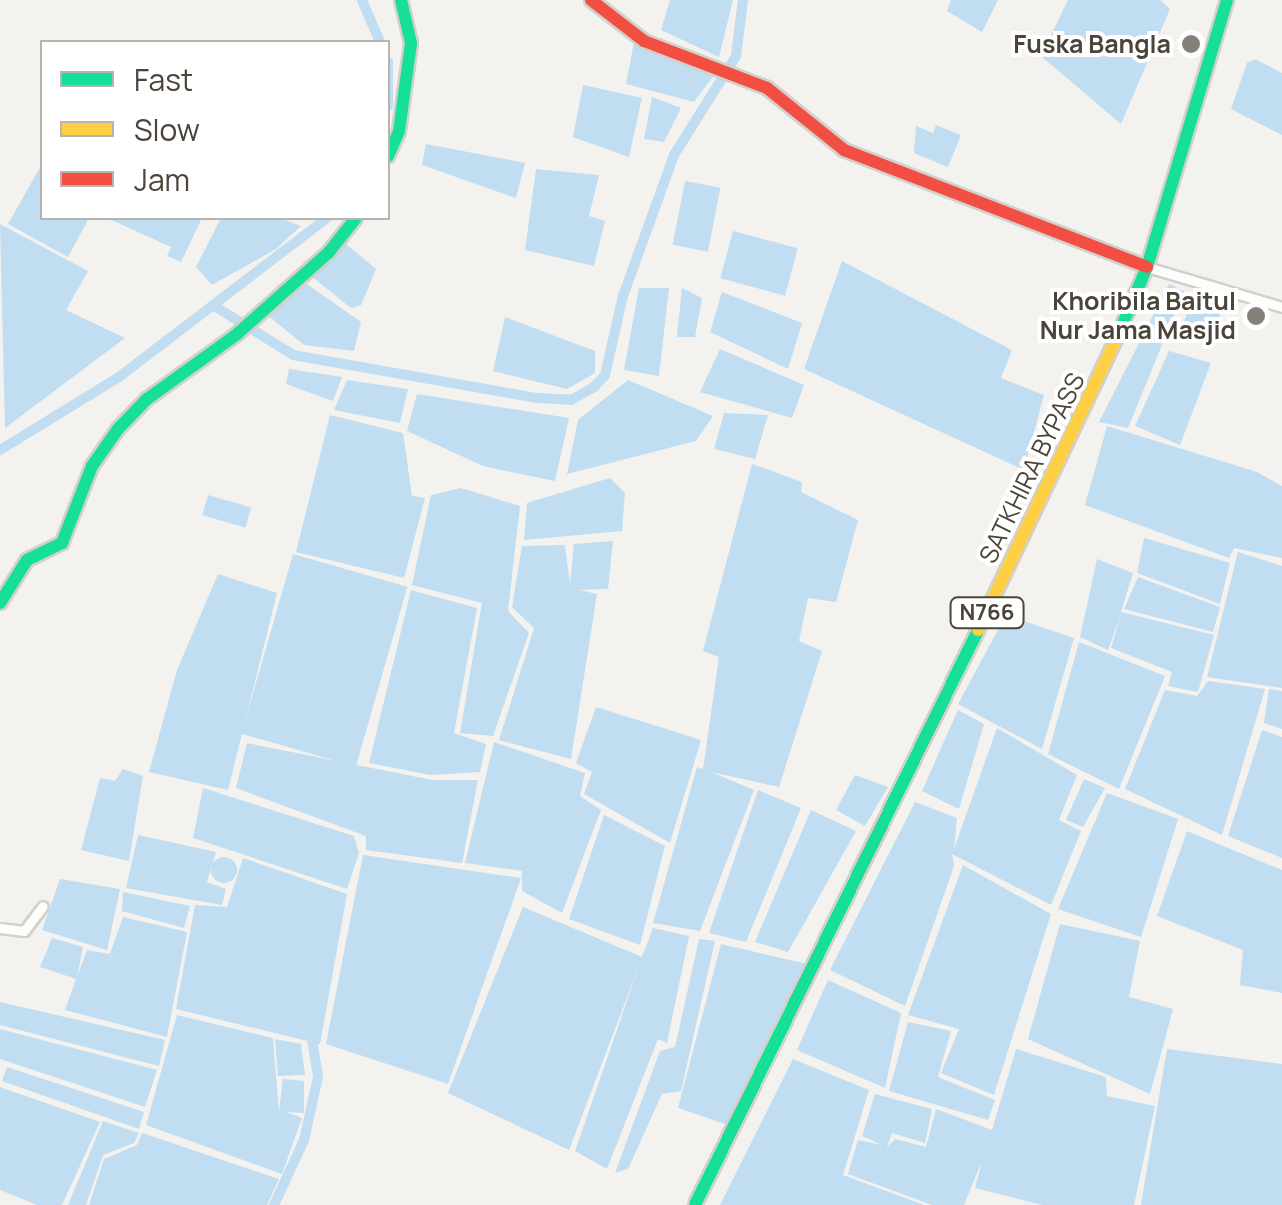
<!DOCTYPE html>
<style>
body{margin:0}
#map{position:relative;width:1282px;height:1205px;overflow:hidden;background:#f4f2ee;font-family:Manrope,sans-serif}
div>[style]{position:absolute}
.water>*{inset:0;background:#c0ddf1;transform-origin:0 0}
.round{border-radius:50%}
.canal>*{height:10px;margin:-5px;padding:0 5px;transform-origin:5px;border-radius:5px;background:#c0ddf1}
.roads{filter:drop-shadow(2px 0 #d2d0cb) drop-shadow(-2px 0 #d2d0cb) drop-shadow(0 2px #d2d0cb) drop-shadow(0 -2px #d2d0cb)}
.street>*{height:9px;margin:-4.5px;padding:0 4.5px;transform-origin:4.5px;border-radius:4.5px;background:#fdfdfc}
.fast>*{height:12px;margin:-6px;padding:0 6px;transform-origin:6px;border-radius:6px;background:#16e098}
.slow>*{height:12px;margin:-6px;padding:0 6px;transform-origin:6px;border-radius:6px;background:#ffcf43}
.jam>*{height:12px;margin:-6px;padding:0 6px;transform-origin:6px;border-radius:6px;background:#f24e42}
.dots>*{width:28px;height:28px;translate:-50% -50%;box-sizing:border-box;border:5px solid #fff;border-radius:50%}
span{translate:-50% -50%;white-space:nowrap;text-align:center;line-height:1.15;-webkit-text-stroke:8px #fff;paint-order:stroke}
.shield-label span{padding:2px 8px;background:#fff;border:2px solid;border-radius:8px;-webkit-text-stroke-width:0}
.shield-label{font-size:22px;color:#4b4439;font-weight:700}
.poi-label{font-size:25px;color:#4b4439;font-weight:700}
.right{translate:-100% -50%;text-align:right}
.street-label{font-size:25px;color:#4b4439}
.legend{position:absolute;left:40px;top:40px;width:350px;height:180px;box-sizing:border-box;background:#fff;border:2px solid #b7b4b0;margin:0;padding:12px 18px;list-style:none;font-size:30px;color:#4b4439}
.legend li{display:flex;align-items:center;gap:20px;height:50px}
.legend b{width:50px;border:2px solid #b7b4b0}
</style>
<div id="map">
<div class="water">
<div style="clip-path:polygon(670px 0,733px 0,719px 57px,661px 30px)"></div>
<div style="clip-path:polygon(951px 0,998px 0,982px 32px,947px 11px)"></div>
<div style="clip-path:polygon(1068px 0,1160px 0,1170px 9px,1121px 124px,1041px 56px)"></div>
<div style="clip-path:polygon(634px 42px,649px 52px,715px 74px,694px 102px,626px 84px)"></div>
<div style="clip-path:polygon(1255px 59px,1282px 73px,1282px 135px,1231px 109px,1247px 63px)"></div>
<div style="clip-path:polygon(583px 85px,642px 98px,629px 157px,573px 137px)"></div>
<div style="clip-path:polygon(652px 97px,681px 108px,664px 142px,644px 139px)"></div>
<div style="clip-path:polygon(936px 125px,961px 135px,948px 167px,914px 153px,916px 126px,933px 133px)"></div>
<div style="clip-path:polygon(426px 144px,525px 163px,516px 198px,422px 165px)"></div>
<div style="clip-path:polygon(42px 164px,42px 218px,89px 218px,68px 257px,8px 224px)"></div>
<div style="clip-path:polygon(536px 169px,599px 175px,589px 216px,605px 221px,594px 266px,525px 250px)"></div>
<div style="left:685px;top:181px;width:36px;height:65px;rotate:11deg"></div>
<div style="clip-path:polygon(107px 218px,202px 218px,181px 262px,167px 256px,171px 247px)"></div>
<div style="clip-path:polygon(221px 218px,280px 218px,301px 226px,276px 249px,212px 285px,196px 267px)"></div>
<div style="clip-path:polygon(0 224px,88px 271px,66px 310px,125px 338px,5px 428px)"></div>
<div style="left:733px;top:231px;width:67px;height:49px;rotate:15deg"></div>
<div style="clip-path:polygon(341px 240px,376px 269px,361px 305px,351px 308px,311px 276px)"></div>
<div style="clip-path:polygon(842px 261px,1012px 350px,1001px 378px,1044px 395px,1024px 470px,804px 369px)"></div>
<div style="clip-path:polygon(304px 282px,361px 322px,354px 351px,304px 345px,266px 314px)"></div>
<div style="clip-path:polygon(1169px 284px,1184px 291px,1128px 428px,1099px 422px)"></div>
<div style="clip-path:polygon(639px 288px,669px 288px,659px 376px,624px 370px)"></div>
<div style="clip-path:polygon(682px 288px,702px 298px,695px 337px,677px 337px)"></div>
<div style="clip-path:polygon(722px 292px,802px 323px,788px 369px,710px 332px)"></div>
<div style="clip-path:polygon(1193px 294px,1223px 302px,1214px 346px,1180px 334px)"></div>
<div style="clip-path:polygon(505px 317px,595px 351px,595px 373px,567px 389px,493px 371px)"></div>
<div style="clip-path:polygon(720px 349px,804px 385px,792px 418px,700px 392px)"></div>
<div style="clip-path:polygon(1169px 351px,1211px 363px,1180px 445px,1135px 426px)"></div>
<div style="clip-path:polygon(289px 369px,342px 377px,333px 401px,286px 384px)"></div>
<div style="clip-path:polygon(347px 380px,408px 389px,400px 423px,334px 410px)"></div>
<div style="clip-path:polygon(628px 380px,713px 416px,696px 441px,567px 474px,578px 420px)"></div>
<div style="clip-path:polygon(417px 394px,569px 418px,555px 481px,483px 466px,407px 431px)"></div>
<div style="clip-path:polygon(724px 413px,768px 415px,755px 459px,714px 449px)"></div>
<div style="clip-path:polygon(330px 415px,403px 433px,412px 496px,425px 498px,404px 578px,296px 552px)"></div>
<div style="clip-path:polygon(1107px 426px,1257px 472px,1282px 486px,1282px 558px,1234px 548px,1229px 558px,1085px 505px)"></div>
<div style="clip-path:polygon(752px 464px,802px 482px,801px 492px,858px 520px,836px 602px,808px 598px,799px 641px,822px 651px,779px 787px,711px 772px,754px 790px,700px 931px,653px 923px,697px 767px,703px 769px,719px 657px,703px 651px)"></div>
<div style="clip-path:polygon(610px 478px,625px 493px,622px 531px,524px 540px,527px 503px)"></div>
<div style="clip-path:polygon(461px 488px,520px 506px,508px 611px,529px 633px,493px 736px,460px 733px,482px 603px,412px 585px,431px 495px)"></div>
<div style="left:208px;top:495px;width:45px;height:21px;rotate:16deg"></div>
<div style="clip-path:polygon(1144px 538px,1230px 563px,1220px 604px,1137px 573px)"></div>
<div style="clip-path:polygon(613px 541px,608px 589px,579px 590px,597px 594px,571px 759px,499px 740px,534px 628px,512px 607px,522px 546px,565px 545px,570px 583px,574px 544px)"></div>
<div style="clip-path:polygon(1238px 552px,1282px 566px,1282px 688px,1207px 677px)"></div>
<div style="left:293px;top:554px;width:119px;height:187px;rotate:16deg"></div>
<div style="clip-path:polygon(1097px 559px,1133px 573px,1121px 612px,1214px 635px,1198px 692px,1168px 686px,1172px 672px,1111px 648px,1121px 614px,1108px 650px,1080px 637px)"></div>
<div style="clip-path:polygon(218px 574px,277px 593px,228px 790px,149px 772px,177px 670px)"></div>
<div style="clip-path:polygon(1138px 577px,1220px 607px,1213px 632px,1124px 609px)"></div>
<div style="clip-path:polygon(411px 590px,477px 608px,454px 733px,486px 744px,480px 772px,431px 775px,369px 763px)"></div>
<div style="clip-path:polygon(1006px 615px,1074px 638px,1042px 749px,958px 704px)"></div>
<div style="clip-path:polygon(1079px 642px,1165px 676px,1119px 789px,1048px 754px)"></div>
<div style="clip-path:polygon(1208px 681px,1265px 689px,1222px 835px,1125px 789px,1165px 690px,1197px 696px)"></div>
<div style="clip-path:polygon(1269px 689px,1282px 691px,1282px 729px,1264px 723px)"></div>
<div style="clip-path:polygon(596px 707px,701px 740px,670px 843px,584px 794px,592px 772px,576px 763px)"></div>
<div style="clip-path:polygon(958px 710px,984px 724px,959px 809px,922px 791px)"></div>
<div style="clip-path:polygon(997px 728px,1077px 775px,1059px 820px,1081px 831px,1051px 905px,952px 854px,954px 866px,905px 1006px,830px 970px,915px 802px,957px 818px,954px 849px)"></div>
<div style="clip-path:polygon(1262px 730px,1282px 737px,1282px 858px,1228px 836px)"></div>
<div style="clip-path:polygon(494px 742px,585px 773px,580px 796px,601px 810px,562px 913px,522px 891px,522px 871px,465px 863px)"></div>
<div style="clip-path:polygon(247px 743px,432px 780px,478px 780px,462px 863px,366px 850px,366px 836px,236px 788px)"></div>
<div style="clip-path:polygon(123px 769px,143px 776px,129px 861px,81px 850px,100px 778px,115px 781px)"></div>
<div style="clip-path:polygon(855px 775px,888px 787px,865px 826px,836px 810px)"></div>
<div style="clip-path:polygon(1084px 779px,1105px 788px,1083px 827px,1066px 820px)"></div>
<div style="clip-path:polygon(203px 788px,354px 836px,359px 853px,347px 889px,193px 838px)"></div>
<div style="clip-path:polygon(758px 790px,801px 808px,746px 942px,709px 933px)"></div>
<div style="clip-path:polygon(1107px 793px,1178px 819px,1141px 937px,1058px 909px)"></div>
<div style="clip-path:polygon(811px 810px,856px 831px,788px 952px,755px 942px)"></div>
<div style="clip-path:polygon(604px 815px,665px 846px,640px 945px,569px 919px)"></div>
<div style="clip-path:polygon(1187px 831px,1282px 870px,1282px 993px,1240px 985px,1243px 950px,1157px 916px)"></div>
<div style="clip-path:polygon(138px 835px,216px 852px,207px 882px,226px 889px,222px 905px,126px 888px)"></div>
<div style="clip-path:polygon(363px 855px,521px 878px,448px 1084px,326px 1044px)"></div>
<div class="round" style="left:211px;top:857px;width:26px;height:26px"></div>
<div style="clip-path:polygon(243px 858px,347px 894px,320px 1044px,176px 1009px,195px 905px,227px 907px)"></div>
<div style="clip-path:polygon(963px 865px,1051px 914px,994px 1095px,941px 1073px,959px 1029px,908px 1015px)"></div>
<div style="clip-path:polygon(60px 879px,120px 889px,107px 950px,42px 930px)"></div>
<div style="clip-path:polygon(123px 892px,190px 906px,184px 928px,122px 911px)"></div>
<div style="clip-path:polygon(523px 907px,642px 957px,653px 928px,689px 936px,667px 1043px,658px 1039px,607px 1169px,575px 1151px,639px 966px,569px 1150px,448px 1093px)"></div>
<div style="clip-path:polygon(123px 917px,187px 932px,167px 1037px,65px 1010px,76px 979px,40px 967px,52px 938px,83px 947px,77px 977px,87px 950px,110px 954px)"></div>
<div style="clip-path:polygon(1060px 924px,1140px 941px,1129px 997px,1173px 1009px,1150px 1094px,1028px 1039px)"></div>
<div style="clip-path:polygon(699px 939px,715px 941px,681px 1091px,662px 1094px,628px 1169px,615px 1173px,660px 1051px,675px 1047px)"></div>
<div style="clip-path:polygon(721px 944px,807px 964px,728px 1125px,678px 1108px)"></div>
<div style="clip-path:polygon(828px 980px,901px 1013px,885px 1088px,797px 1050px)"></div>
<div style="clip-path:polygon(0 1002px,165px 1040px,159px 1066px,0 1025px)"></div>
<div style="clip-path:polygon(177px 1015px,273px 1038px,279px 1111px,283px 1079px,304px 1081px,304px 1113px,286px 1112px,302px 1118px,282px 1174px,146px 1125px)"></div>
<div style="clip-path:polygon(908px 1022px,951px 1031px,938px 1077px,995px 1100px,988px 1120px,889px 1091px)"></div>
<div style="clip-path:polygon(0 1029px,157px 1070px,145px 1107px,0 1059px)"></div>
<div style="clip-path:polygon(275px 1039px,301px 1044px,305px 1075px,278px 1076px)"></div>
<div style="clip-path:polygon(1016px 1049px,1106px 1077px,1107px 1096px,1155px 1106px,1134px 1205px,1042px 1205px,975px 1188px,982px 1161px,964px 1205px,932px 1205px,848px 1174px,858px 1140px,882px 1145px,862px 1136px,875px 1094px,932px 1109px,925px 1143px,892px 1133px,887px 1147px,895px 1139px,926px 1147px,936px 1109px,992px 1130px)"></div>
<div style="clip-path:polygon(1167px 1049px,1282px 1064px,1282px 1205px,1141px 1205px)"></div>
<div style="clip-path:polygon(793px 1059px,869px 1090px,843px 1175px,924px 1205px,720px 1205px)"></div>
<div style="clip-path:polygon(7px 1067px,144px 1112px,139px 1129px,2px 1081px)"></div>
<div style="clip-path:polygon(0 1087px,100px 1122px,62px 1205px,37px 1205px,0 1190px)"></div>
<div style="clip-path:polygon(103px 1121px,139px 1133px,134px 1143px,103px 1155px,86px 1205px,68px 1205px)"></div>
<div style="clip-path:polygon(142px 1133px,279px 1179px,267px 1205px,89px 1205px,104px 1159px,137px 1145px)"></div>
</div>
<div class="canal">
<div style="left:362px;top:0;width:46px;rotate:66.8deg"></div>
<div style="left:388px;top:62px;width:44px;rotate:90deg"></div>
<div style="left:216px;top:307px;width:91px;rotate:31.9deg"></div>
<div style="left:293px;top:355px;width:248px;rotate:10deg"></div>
<div style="left:537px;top:398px;width:34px;rotate:3deg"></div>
<div style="left:571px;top:400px;width:26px;rotate:-29deg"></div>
<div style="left:594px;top:387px;width:16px;rotate:-47deg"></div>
<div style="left:605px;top:375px;width:81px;rotate:-77.2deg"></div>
<div style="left:623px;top:296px;width:150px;rotate:-70.1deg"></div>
<div style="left:674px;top:155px;width:117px;rotate:-57.9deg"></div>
<div style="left:736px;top:56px;width:56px;rotate:-82.9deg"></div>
<div style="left:0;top:450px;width:140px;rotate:-31.5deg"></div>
<div style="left:119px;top:377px;width:262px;rotate:-37.4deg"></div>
<div style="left:274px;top:1205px;width:72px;rotate:-65.2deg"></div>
<div style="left:304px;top:1140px;width:65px;rotate:-77.5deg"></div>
<div style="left:318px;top:1077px;width:45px;rotate:-99deg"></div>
</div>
<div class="roads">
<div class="street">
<div style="left:1147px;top:267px;width:141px;rotate:16.5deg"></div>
<div style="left:0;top:928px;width:24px;rotate:7deg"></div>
<div style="left:24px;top:931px;width:31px;rotate:-53deg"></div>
</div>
<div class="fast">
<div style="left:388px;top:156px;width:27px;rotate:-66deg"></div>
<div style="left:399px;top:131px;width:89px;rotate:-82.2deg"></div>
<div style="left:411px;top:43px;width:44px;rotate:-103.1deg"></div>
<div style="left:1118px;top:335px;width:74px;rotate:-66.9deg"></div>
<div style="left:1147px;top:267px;width:279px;rotate:-73.3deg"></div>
<div style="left:0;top:603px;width:51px;rotate:-57.9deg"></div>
<div style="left:27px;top:560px;width:39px;rotate:-26deg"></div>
<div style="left:62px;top:543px;width:83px;rotate:-68.7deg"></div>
<div style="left:92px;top:466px;width:45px;rotate:-54.9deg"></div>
<div style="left:118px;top:429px;width:42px;rotate:-46deg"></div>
<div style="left:147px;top:399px;width:111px;rotate:-35.8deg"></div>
<div style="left:237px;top:334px;width:123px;rotate:-41.7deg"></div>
<div style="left:329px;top:252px;width:43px;rotate:-51.5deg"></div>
<div style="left:695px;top:1205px;width:641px;rotate:-63.79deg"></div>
</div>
<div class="slow">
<div style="left:978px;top:630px;width:327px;rotate:-64.6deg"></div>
</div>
<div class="jam">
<div style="left:591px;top:0;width:67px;rotate:37.7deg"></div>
<div style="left:644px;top:41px;width:132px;rotate:20.9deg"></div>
<div style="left:767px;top:88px;width:99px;rotate:38.8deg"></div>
<div style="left:844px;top:150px;width:325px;rotate:21.1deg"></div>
</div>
</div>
<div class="dots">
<div style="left:1191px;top:44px;background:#868178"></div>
<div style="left:1256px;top:316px;background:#868178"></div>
</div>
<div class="shield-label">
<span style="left:987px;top:613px">N766</span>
</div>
<div class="poi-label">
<span class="right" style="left:1171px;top:44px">Fuska Bangla</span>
<span class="right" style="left:1236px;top:316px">Khoribila Baitul<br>Nur Jama Masjid</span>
</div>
<div class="street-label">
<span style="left:1032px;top:468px;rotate:-64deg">SATKHIRA BYPASS</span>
</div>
<ul class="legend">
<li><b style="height:12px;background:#16e098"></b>Fast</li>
<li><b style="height:12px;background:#ffcf43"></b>Slow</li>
<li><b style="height:12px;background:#f24e42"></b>Jam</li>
</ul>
</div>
